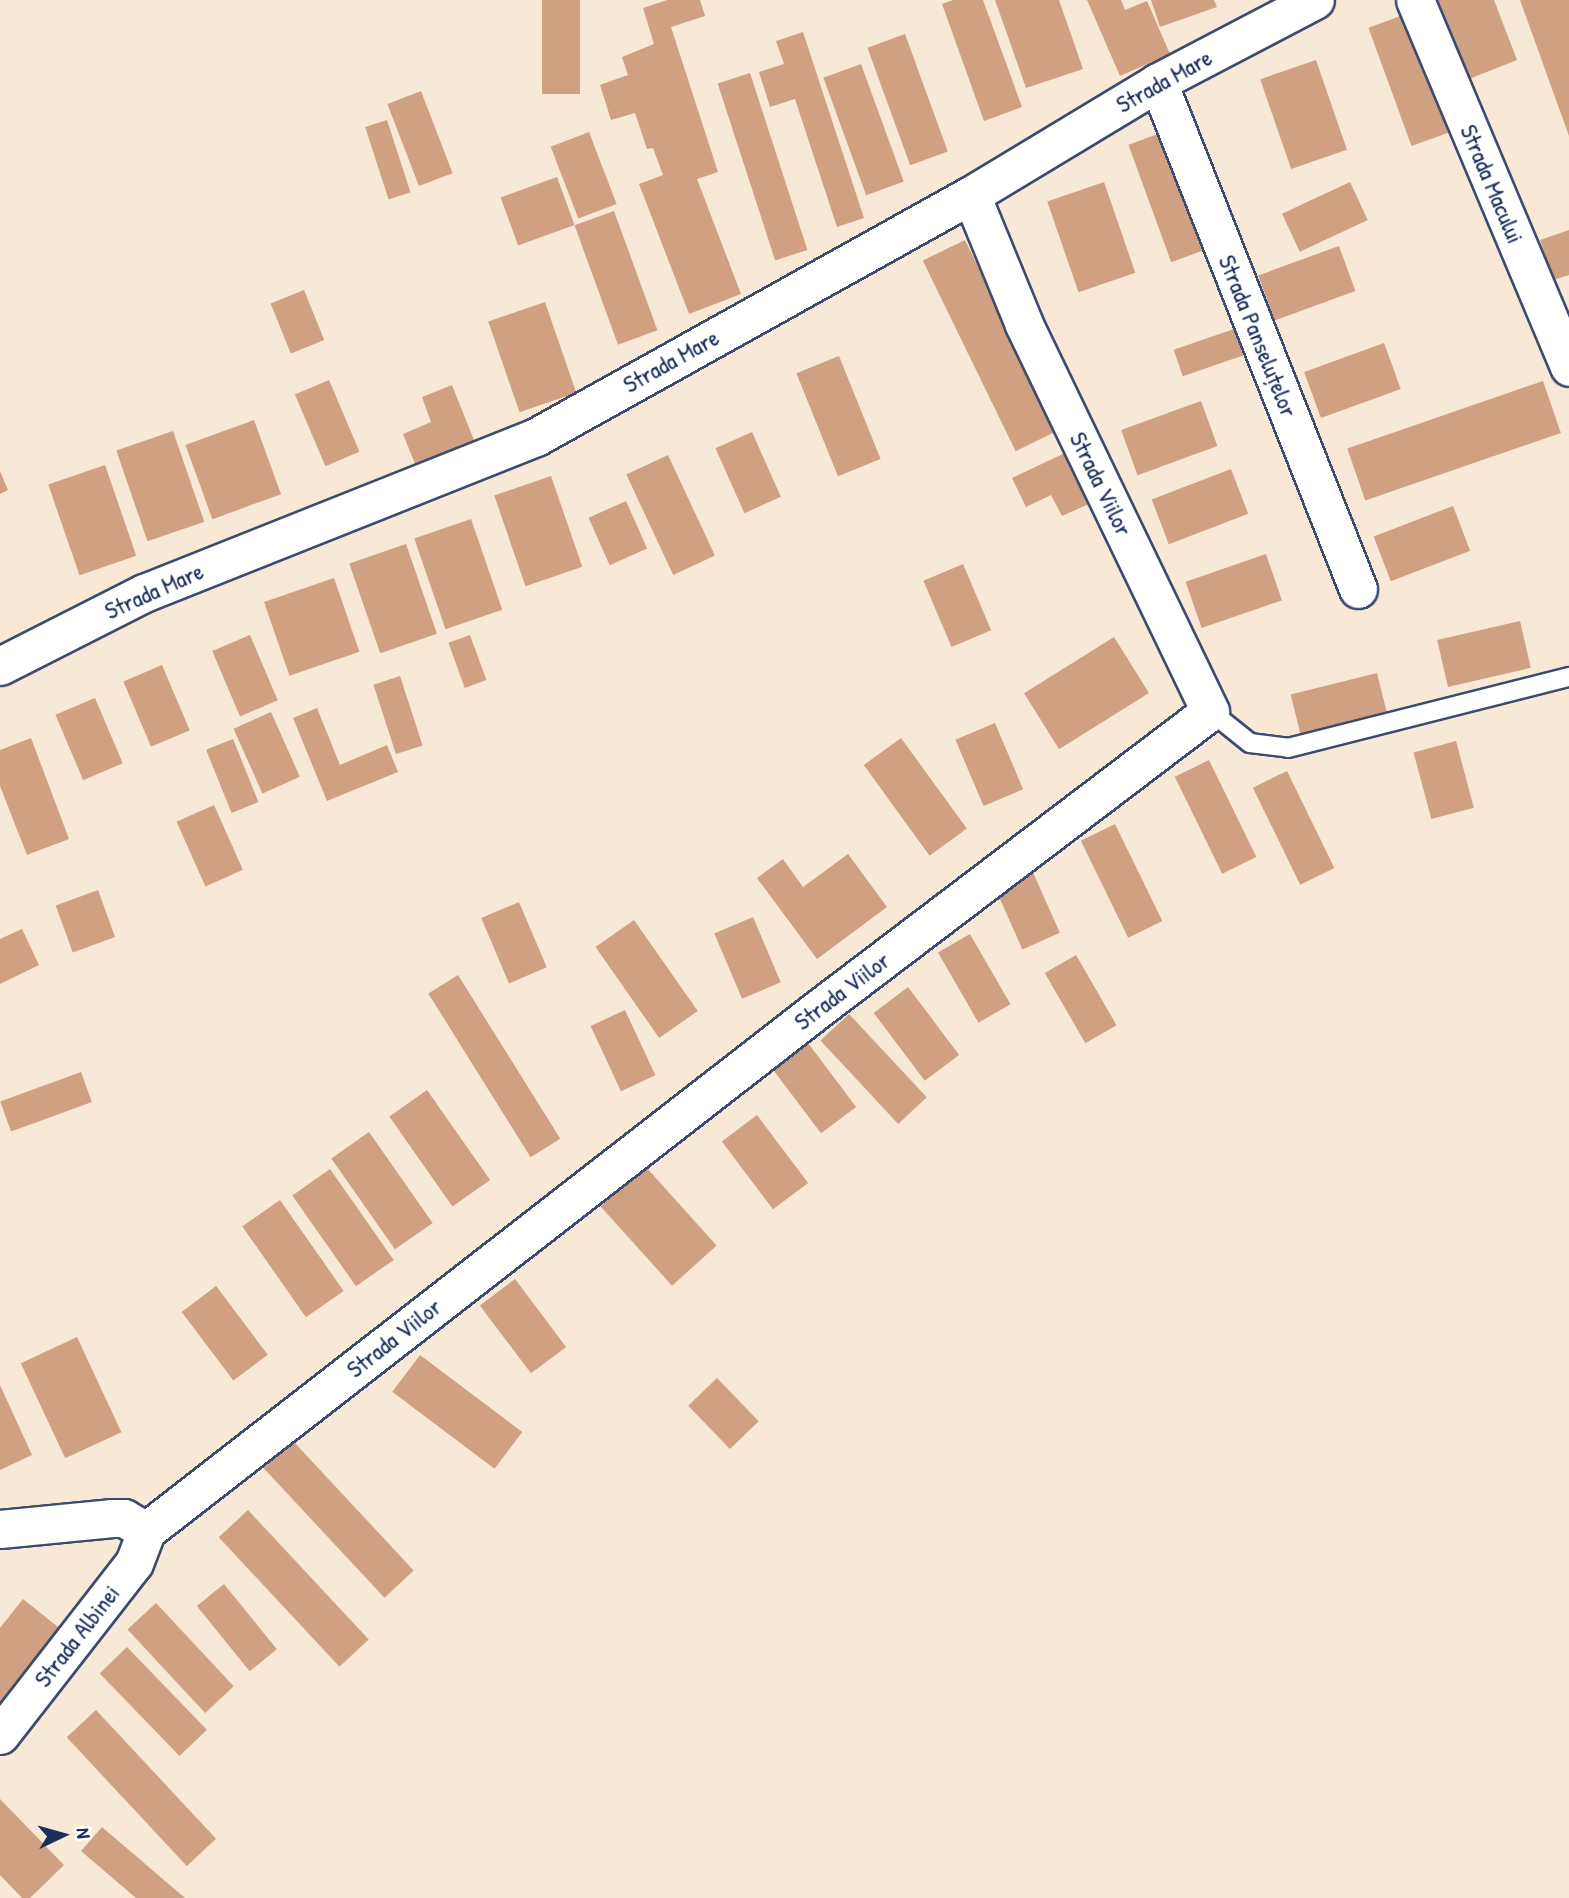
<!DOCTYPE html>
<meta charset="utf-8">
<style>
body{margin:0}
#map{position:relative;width:1569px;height:1898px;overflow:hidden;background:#f7e9d6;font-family:"Patrick Hand",sans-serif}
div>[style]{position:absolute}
.building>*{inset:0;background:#d0a082;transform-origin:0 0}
.roads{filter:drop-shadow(2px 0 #3c4b70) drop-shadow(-2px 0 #3c4b70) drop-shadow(0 2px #3c4b70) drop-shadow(0 -2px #3c4b70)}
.lane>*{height:18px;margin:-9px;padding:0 9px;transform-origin:9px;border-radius:9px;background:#fff}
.street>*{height:37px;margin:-18.5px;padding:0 18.5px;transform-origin:18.5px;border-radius:18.5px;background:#fff}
span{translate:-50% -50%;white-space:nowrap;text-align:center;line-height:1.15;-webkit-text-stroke:5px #fff;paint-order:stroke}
.street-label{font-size:24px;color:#1b2f5e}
.north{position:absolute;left:28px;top:1800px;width:70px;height:70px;-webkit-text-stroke:5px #fff;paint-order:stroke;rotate:85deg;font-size:19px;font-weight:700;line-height:28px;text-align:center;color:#1b2f5e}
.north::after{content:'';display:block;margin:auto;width:24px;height:32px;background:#1b2f5e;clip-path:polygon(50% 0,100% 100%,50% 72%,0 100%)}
</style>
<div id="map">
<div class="building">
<div style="left:542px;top:0;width:38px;height:94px"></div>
<div style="clip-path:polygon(667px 0,700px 0,705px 16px,671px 27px,718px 172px,697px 179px,741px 294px,689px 314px,639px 184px,663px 175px,653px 148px,647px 149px,635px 113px,611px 120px,600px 85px,628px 75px,622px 57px,654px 44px,643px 8px)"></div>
<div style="clip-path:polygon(953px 0,983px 0,1022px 107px,984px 121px,942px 4px)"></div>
<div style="clip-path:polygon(995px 0,1059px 0,1083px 69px,1026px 88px)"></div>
<div style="clip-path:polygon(1087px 0,1121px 0,1125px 10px,1147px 1px,1170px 54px,1120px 76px)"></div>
<div style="clip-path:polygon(1151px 0,1214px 0,1217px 7px,1160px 27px)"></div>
<div style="clip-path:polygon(1434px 0,1494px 0,1517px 60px,1464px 81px)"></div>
<div style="clip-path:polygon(1520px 0,1569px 0,1569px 136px)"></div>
<div style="left:1406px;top:14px;width:126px;height:40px;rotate:70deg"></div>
<div style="clip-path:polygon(803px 32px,864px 218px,837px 227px,795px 99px,770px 107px,759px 72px,784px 64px,776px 41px)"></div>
<div style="left:905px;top:34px;width:125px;height:40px;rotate:70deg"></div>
<div style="left:1316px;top:60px;width:95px;height:59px;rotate:71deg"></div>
<div style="left:861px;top:64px;width:125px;height:40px;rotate:70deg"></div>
<div style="left:750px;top:73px;width:186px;height:34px;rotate:72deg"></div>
<div style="left:421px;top:91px;width:88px;height:36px;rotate:69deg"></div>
<div style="left:387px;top:120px;width:76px;height:23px;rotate:72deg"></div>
<div style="left:1166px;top:131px;width:125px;height:40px;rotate:70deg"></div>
<div style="left:589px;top:132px;width:77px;height:41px;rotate:69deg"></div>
<div style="left:557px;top:177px;width:51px;height:60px;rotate:70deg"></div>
<div style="left:1104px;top:182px;width:96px;height:60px;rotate:71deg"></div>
<div style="left:1350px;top:182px;width:42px;height:75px;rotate:65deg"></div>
<div style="left:614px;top:211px;width:127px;height:42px;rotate:70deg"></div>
<div style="clip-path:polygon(1569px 230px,1569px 275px,1553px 280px,1540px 240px)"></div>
<div style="left:965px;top:240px;width:212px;height:47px;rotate:64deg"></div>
<div style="left:1339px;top:246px;width:48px;height:86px;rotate:70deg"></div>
<div style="left:304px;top:290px;width:54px;height:36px;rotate:68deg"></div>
<div style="left:545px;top:302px;width:96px;height:60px;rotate:71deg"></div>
<div style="left:1237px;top:328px;width:28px;height:67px;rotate:71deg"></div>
<div style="left:1384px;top:343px;width:49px;height:85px;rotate:70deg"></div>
<div style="left:839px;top:356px;width:111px;height:46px;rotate:68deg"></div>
<div style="left:329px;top:380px;width:78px;height:37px;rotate:67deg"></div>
<div style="left:1543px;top:381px;width:55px;height:207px;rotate:71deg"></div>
<div style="clip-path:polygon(452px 385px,474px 440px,415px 464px,403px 434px,431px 422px,422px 397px)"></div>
<div style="left:1201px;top:401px;width:48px;height:85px;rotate:70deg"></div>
<div style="left:254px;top:420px;width:79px;height:73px;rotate:70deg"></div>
<div style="left:173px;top:431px;width:96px;height:60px;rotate:71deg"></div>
<div style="left:752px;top:432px;width:71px;height:40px;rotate:66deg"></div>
<div style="clip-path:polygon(1067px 452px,1091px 503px,1062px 516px,1051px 495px,1026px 507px,1012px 478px)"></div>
<div style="left:668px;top:455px;width:111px;height:46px;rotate:65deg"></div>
<div style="left:105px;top:465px;width:96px;height:60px;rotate:71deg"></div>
<div style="left:1231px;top:469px;width:48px;height:85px;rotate:69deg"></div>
<div style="clip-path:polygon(0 471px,8px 490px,0 494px)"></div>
<div style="left:551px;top:476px;width:96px;height:60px;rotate:71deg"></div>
<div style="left:626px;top:501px;width:52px;height:41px;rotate:66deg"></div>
<div style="left:1453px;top:506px;width:48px;height:85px;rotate:69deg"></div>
<div style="left:471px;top:519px;width:96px;height:60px;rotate:71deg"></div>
<div style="left:406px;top:544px;width:95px;height:60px;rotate:71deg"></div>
<div style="left:1266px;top:554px;width:49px;height:85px;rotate:71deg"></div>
<div style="left:963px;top:564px;width:72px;height:43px;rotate:67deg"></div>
<div style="left:334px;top:578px;width:78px;height:74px;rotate:71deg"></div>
<div style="left:1520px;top:621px;width:48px;height:85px;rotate:77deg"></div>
<div style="left:250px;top:635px;width:71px;height:41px;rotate:67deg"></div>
<div style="left:470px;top:635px;width:48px;height:23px;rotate:70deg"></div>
<div style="left:1114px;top:637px;width:66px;height:106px;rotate:58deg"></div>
<div style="left:162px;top:665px;width:71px;height:42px;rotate:67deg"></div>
<div style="left:1377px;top:673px;width:46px;height:89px;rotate:76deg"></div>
<div style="left:400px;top:676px;width:73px;height:28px;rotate:72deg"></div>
<div style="left:95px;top:698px;width:71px;height:43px;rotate:67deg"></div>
<div style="clip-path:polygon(317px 708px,340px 765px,387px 745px,398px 772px,327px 801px,293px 718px)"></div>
<div style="left:271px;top:712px;width:71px;height:41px;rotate:66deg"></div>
<div style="left:995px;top:723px;width:72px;height:43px;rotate:67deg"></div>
<div style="clip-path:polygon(31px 738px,69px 839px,27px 855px,0 786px,0 750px)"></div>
<div style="left:901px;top:738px;width:112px;height:46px;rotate:54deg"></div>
<div style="left:233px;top:739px;width:68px;height:29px;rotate:68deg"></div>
<div style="left:1456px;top:741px;width:69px;height:44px;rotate:75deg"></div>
<div style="left:1209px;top:760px;width:108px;height:38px;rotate:64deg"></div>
<div style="left:1287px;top:771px;width:108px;height:38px;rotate:64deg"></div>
<div style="left:214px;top:805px;width:71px;height:41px;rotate:66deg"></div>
<div style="left:1115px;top:824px;width:108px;height:38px;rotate:64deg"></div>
<div style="clip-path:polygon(848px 854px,887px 907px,817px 959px,757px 878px,783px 859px,803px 887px)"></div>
<div style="left:1031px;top:868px;width:71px;height:41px;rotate:66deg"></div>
<div style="left:98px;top:890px;width:50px;height:45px;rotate:70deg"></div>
<div style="left:519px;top:902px;width:71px;height:41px;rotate:67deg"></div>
<div style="left:753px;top:917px;width:71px;height:42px;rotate:67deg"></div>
<div style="left:634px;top:920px;width:111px;height:47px;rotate:55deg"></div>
<div style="clip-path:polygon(22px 929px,39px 965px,0 984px,0 939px)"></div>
<div style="left:970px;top:934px;width:81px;height:37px;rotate:60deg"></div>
<div style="left:1076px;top:955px;width:81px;height:36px;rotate:60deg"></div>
<div style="left:458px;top:975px;width:193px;height:35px;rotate:58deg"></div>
<div style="left:908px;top:987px;width:85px;height:43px;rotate:53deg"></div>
<div style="left:625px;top:1010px;width:72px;height:38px;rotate:65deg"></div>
<div style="left:849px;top:1014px;width:114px;height:39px;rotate:47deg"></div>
<div style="left:805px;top:1039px;width:85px;height:44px;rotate:53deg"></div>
<div style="left:81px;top:1072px;width:32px;height:86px;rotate:70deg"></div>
<div style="left:427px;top:1090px;width:110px;height:46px;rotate:55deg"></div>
<div style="left:757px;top:1115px;width:85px;height:44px;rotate:53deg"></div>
<div style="left:369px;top:1132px;width:111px;height:46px;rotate:55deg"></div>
<div style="left:645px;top:1166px;width:107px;height:60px;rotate:48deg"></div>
<div style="left:330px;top:1169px;width:111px;height:46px;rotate:55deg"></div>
<div style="left:280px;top:1200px;width:111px;height:46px;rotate:55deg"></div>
<div style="left:515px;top:1279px;width:85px;height:44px;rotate:53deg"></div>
<div style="left:216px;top:1286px;width:86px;height:43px;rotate:53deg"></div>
<div style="left:77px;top:1337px;width:105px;height:62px;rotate:65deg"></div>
<div style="left:420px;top:1355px;width:128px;height:46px;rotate:37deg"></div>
<div style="left:717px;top:1378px;width:60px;height:40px;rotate:46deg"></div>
<div style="clip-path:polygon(0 1385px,32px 1455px,0 1470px)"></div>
<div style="left:293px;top:1441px;width:177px;height:40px;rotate:47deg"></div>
<div style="left:248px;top:1510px;width:177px;height:40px;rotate:47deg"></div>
<div style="left:224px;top:1584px;width:84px;height:35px;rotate:51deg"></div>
<div style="clip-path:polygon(23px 1599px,63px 1631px,0 1714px,0 1628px)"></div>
<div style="left:156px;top:1603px;width:114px;height:39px;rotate:47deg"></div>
<div style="left:127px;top:1647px;width:115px;height:38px;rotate:46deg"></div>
<div style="left:96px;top:1710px;width:176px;height:40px;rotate:47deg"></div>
<div style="clip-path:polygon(0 1799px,64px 1865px,30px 1898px,22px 1898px,0 1875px)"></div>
<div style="clip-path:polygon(102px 1827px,185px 1898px,136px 1898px,81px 1851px)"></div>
</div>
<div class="roads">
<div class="lane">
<div style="left:1210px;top:711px;width:51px;rotate:38.7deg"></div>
<div style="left:1250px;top:743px;width:38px;rotate:7deg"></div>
<div style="left:1288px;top:748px;width:290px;rotate:-14.2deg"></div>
</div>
<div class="street">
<div style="left:1415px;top:0;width:398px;rotate:67.2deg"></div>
<div style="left:1158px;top:82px;width:545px;rotate:68.47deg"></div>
<div style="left:0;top:666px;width:161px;rotate:-26.9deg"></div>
<div style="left:144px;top:593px;width:422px;rotate:-21.7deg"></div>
<div style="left:536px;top:437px;width:498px;rotate:-29.1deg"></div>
<div style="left:971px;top:195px;width:218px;rotate:-31.1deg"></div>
<div style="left:1158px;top:82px;width:177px;rotate:-27.6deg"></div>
<div style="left:0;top:1529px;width:113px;rotate:-5.6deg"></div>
<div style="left:112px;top:1518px;width:12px"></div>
<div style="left:124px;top:1518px;width:26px;rotate:31deg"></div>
<div style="left:146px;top:1531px;width:851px;rotate:-37.84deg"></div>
<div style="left:818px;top:1009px;width:492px;rotate:-37.2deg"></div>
<div style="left:1210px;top:711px;width:429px;rotate:-115.7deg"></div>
<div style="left:1024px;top:324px;width:139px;rotate:-112.3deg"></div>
<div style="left:0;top:1735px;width:218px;rotate:-52.1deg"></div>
<div style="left:134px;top:1563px;width:34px;rotate:-69deg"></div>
</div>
</div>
<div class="street-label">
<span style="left:1164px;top:81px;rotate:-29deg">Strada Mare</span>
<span style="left:1492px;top:184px;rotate:67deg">Strada Macului</span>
<span style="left:1258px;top:336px;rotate:68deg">Strada Panseluțelor</span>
<span style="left:671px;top:361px;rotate:-29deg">Strada Mare</span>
<span style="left:1101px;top:484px;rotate:64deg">Strada Viilor</span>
<span style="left:154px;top:591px;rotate:-24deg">Strada Mare</span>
<span style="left:842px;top:991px;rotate:-37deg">Strada Viilor</span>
<span style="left:394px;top:1338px;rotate:-38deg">Strada Viilor</span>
<span style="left:77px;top:1636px;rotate:-52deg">Strada Albinei</span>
</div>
<div class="north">N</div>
</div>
